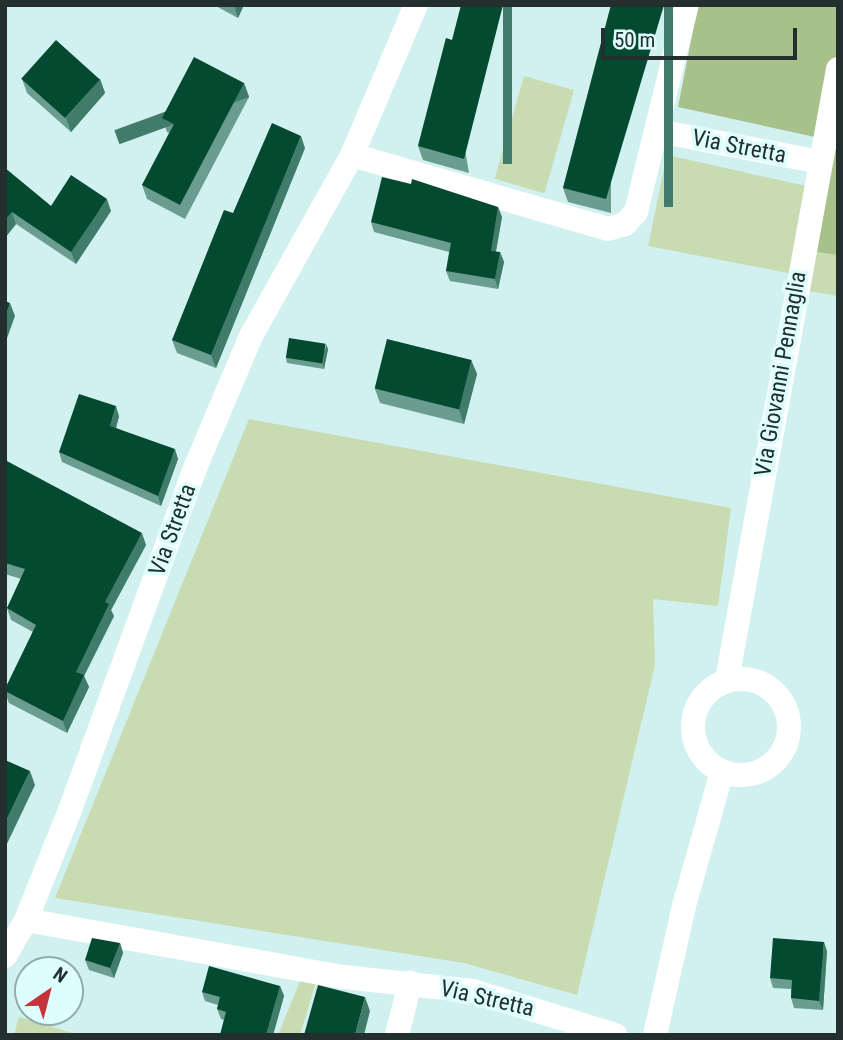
<!DOCTYPE html>
<style>
body{margin:0}
#map{position:relative;width:843px;height:1040px;overflow:hidden;background:#d1f0f0;font-family:"Roboto Condensed",sans-serif}
div>[style]{position:absolute}
.green>*{inset:0;background:#c8dbb1;transform-origin:0 0}
.forest>*{inset:0;background:#a8c08a}
.street>*{height:24px;margin:-12px;padding:0 12px;transform-origin:12px;border-radius:12px;background:#fff}
.street>.ring{margin:-12px;padding:0;box-sizing:content-box;background:none;border:24px solid #fff;border-radius:50%}
.wall>*{inset:0;background:#6a9d90}
.shaded-wall>*{inset:0;background:#417c6a;transform-origin:0 0}
.building>*{inset:0;background:#034a31;transform-origin:0 0}
span{translate:-50% -50%;white-space:nowrap;text-align:center;line-height:1.15;-webkit-text-stroke:7px #defdfd;paint-order:stroke}
.street-label{font-size:23px;color:#232f2f}
.frame{position:absolute;inset:0;border:7px solid #232f2f;pointer-events:none}
.north{position:absolute;left:14px;top:956px;width:70px;height:70px;box-sizing:border-box;background:#defdfd;border:2px solid #93abab;border-radius:50%;rotate:35deg;font-size:19px;font-weight:700;line-height:28px;text-align:center;color:#232f2f}
.north::after{content:'';display:block;margin:auto;width:24px;height:32px;background:#c4343c;clip-path:polygon(50% 0,100% 100%,50% 72%,0 100%)}
.scale{position:absolute;left:601px;top:28px;width:196px;height:32px;box-sizing:border-box;border:4px solid #232f2f;border-top:0;padding-left:9px;font-size:21px;line-height:24px;white-space:nowrap;color:#232f2f;-webkit-text-stroke:5px #defdfd;paint-order:stroke}
</style>
<div id="map">
<div class="green">
<div style="left:524px;top:76px;width:52px;height:107px;rotate:16deg"></div>
<div style="clip-path:polygon(667px 155px,815px 188px,804px 249px,838px 255px,838px 296px,797px 289px,799px 275px,648px 246px)"></div>
<div style="clip-path:polygon(249px 419px,731px 508px,718px 606px,653px 599px,655px 665px,577px 995px,464px 963px,55px 898px)"></div>
<div style="clip-path:polygon(305px 969px,319px 972px,300px 1035px,278px 1035px)"></div>
<div style="clip-path:polygon(19px 1017px,79px 1035px,14px 1035px)"></div>
</div>
<div class="forest">
<div style="clip-path:polygon(698px 5px,838px 5px,838px 255px,804px 250px,824px 139px,678px 107px)"></div>
</div>
<div class="street">
<div style="left:658px;top:131px;width:165px;rotate:10.8deg"></div>
<div style="left:352px;top:155px;width:266px;rotate:16.1deg"></div>
<div style="left:608px;top:229px;width:18px;rotate:-16deg"></div>
<div style="left:625px;top:224px;width:16px;rotate:-47deg"></div>
<div style="left:636px;top:212px;width:213px;rotate:-76.2deg"></div>
<div class="ring" style="left:693px;top:679px;width:72px;height:72px"></div>
<div style="left:727px;top:680px;width:621px;rotate:-79.7deg"></div>
<div style="left:26px;top:920px;width:323px;rotate:10.2deg"></div>
<div style="left:344px;top:977px;width:130px;rotate:6.2deg"></div>
<div style="left:473px;top:991px;width:149px;rotate:17.2deg"></div>
<div style="left:5px;top:956px;width:42px;rotate:-59.7deg"></div>
<div style="left:26px;top:920px;width:118px;rotate:-68.2deg"></div>
<div style="left:70px;top:810px;width:364px;rotate:-69.9deg"></div>
<div style="left:195px;top:468px;width:143px;rotate:-67deg"></div>
<div style="left:251px;top:336px;width:207px;rotate:-60.8deg"></div>
<div style="left:352px;top:155px;width:163px;rotate:-66.9deg"></div>
<div style="left:397px;top:1035px;width:54px;rotate:-76deg"></div>
<div style="left:655px;top:1035px;width:132px;rotate:-77.3deg"></div>
<div style="left:684px;top:906px;width:139px;rotate:-74.2deg"></div>
</div>
<div class="wall">
<div style="clip-path:polygon(214px 5px,244px 5px,238px 18px)"></div>
<div style="clip-path:polygon(611px 5px,611px 213px,568px 202px,563px 188px)"></div>
<div style="clip-path:polygon(446px 38px,469px 173px,423px 160px,418px 146px)"></div>
<div style="clip-path:polygon(22px 79px,100px 79px,105px 93px,71px 132px,27px 93px)"></div>
<div style="clip-path:polygon(244px 83px,249px 97px,185px 219px,147px 199px,142px 185px,169px 133px,167px 132px,162px 118px)"></div>
<div style="clip-path:polygon(305px 148px,216px 368px,177px 353px,172px 340px,233px 213px)"></div>
<div style="clip-path:polygon(5px 168px,51px 206px,111px 211px,76px 264px,16px 224px,5px 238px)"></div>
<div style="clip-path:polygon(498px 207px,502px 217px,496px 252px,500px 252px,504px 262px,498px 289px,450px 281px,446px 271px,449px 252px,374px 232px,371px 222px)"></div>
<div style="clip-path:polygon(328px 349px,324px 369px,287px 363px,286px 358px)"></div>
<div style="clip-path:polygon(471px 360px,477px 374px,464px 424px,380px 403px,375px 389px)"></div>
<div style="clip-path:polygon(119px 416px,116px 428px,178px 459px,161px 506px,62px 462px,59px 452px)"></div>
<div style="clip-path:polygon(5px 460px,146px 545px,111px 610px,114px 616px,84px 676px,89px 687px,67px 733px,9px 703px,5px 693px,5px 689px,33px 632px,11px 620px,7px 608px,21px 579px,5px 574px)"></div>
<div style="clip-path:polygon(120px 943px,123px 953px,114px 978px,89px 970px,85px 960px)"></div>
<div style="clip-path:polygon(827px 951px,823px 1010px,794px 1008px,791px 998px,791px 989px,773px 988px,770px 978px)"></div>
<div style="clip-path:polygon(280px 986px,284px 996px,273px 1035px,220px 1035px,224px 1020px,221px 1019px,217px 1009px,218px 1005px,205px 1001px,202px 992px)"></div>
</div>
<div class="shaded-wall">
<div style="clip-path:polygon(236px 5px,244px 5px,238px 18px,235px 8px)"></div>
<div style="left:503px;top:5px;width:9px;height:159px"></div>
<div style="left:664px;top:5px;width:9px;height:202px"></div>
<div style="clip-path:polygon(100px 79px,105px 93px,71px 132px,66px 118px)"></div>
<div style="left:244px;top:83px;width:15px;height:138px;rotate:70deg"></div>
<div style="clip-path:polygon(301px 136px,305px 148px,216px 368px,211px 355px)"></div>
<div style="clip-path:polygon(107px 199px,111px 211px,76px 264px,71px 252px)"></div>
<div style="clip-path:polygon(498px 207px,502px 217px,494px 261px,491px 251px)"></div>
<div style="clip-path:polygon(12px 212px,16px 224px,5px 238px,5px 220px)"></div>
<div style="clip-path:polygon(500px 252px,504px 262px,498px 289px,495px 279px)"></div>
<div style="clip-path:polygon(10px 303px,15px 316px,6px 341px,5px 337px,5px 318px)"></div>
<div style="clip-path:polygon(326px 344px,328px 349px,324px 369px,323px 364px)"></div>
<div style="clip-path:polygon(471px 360px,477px 374px,464px 424px,459px 410px)"></div>
<div style="clip-path:polygon(116px 406px,119px 416px,114px 436px,110px 426px)"></div>
<div style="clip-path:polygon(175px 449px,178px 459px,161px 506px,158px 496px)"></div>
<div style="clip-path:polygon(142px 533px,146px 545px,111px 610px,114px 616px,84px 676px,89px 687px,67px 733px,63px 721px,76px 672px,105px 602px)"></div>
<div style="clip-path:polygon(30px 771px,35px 785px,5px 848px,5px 823px)"></div>
<div style="clip-path:polygon(824px 942px,827px 951px,823px 1010px,819px 1001px)"></div>
<div style="clip-path:polygon(120px 943px,123px 953px,114px 978px,110px 968px)"></div>
<div style="clip-path:polygon(280px 986px,284px 996px,273px 1035px,266px 1035px)"></div>
<div style="clip-path:polygon(365px 997px,370px 1011px,364px 1035px,355px 1035px)"></div>
</div>
<div class="building">
<div style="clip-path:polygon(461px 5px,503px 5px,464px 159px,418px 146px,446px 38px,452px 40px)"></div>
<div style="clip-path:polygon(611px 5px,664px 5px,606px 199px,563px 188px)"></div>
<div style="left:56px;top:40px;width:59px;height:52px;rotate:42deg"></div>
<div style="clip-path:polygon(194px 57px,244px 83px,180px 205px,142px 185px,174px 124px,162px 118px)"></div>
<div style="clip-path:polygon(272px 123px,301px 136px,211px 355px,172px 340px,224px 210px,233px 213px)"></div>
<div style="clip-path:polygon(5px 168px,51px 206px,71px 175px,107px 199px,71px 252px,12px 212px,5px 220px)"></div>
<div style="clip-path:polygon(382px 177px,411px 184px,412px 179px,498px 207px,491px 251px,500px 252px,495px 279px,446px 271px,451px 243px,371px 222px)"></div>
<div style="clip-path:polygon(5px 301px,10px 303px,5px 318px)"></div>
<div style="left:289px;top:338px;width:37px;height:20px;rotate:9deg"></div>
<div style="left:387px;top:339px;width:87px;height:51px;rotate:14deg"></div>
<div style="clip-path:polygon(79px 394px,116px 406px,110px 426px,175px 449px,158px 496px,59px 452px)"></div>
<div style="clip-path:polygon(5px 460px,142px 533px,105px 602px,109px 604px,76px 672px,84px 675px,63px 721px,5px 691px,5px 689px,36px 625px,7px 608px,25px 569px,5px 563px)"></div>
<div style="clip-path:polygon(5px 760px,30px 771px,5px 823px)"></div>
<div style="clip-path:polygon(92px 938px,120px 943px,110px 968px,85px 960px)"></div>
<div style="clip-path:polygon(773px 938px,824px 942px,819px 1001px,791px 998px,792px 980px,770px 978px)"></div>
<div style="clip-path:polygon(209px 966px,280px 986px,266px 1035px,220px 1035px,226px 1012px,217px 1009px,220px 997px,202px 992px)"></div>
<div style="clip-path:polygon(318px 985px,365px 997px,355px 1035px,304px 1035px)"></div>
</div>
<div class="street-label">
<span style="left:739px;top:147px;rotate:11deg">Via Stretta</span>
<span style="left:781px;top:374px;rotate:-80deg">Via Giovanni Pennaglia</span>
<span style="left:173px;top:530px;rotate:-70deg">Via Stretta</span>
<span style="left:487px;top:999px;rotate:13deg">Via Stretta</span>
</div>
<div class="frame"></div>
<div class="north">N</div>
<div class="scale">50 m</div>
</div>
